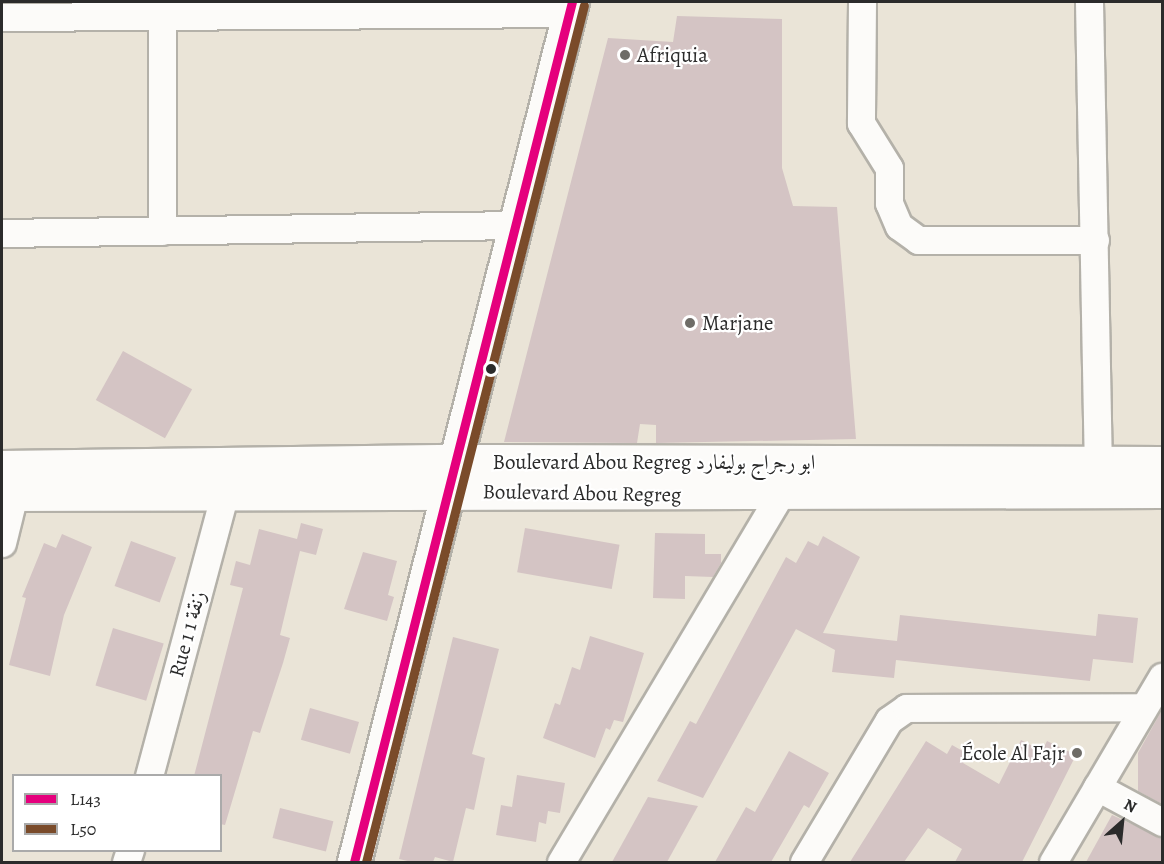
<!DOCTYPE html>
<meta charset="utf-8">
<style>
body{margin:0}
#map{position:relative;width:1164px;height:864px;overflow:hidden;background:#eae4d7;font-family:Alegreya,Amiri,serif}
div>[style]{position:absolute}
.building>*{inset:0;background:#d4c4c4;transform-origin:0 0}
.roads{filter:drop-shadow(2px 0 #b4b1a9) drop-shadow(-2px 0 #b4b1a9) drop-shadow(0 2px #b4b1a9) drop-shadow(0 -2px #b4b1a9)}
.street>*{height:27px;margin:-13.5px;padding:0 13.5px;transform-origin:13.5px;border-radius:13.5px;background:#fcfbf9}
.secondary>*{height:33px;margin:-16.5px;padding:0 16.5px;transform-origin:16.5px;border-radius:16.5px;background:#fcfbf9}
.bus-1>*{height:9px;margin:-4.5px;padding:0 4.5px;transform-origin:4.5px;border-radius:4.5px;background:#e5007d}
.bus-2>*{height:9px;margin:-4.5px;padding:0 4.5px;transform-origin:4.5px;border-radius:4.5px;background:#7a4b2a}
.dots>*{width:16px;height:16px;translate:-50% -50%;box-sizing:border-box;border:3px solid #fff;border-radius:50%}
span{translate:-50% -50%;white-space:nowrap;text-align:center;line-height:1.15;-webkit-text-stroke:4.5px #fff;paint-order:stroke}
.poi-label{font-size:21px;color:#2b2b2b}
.left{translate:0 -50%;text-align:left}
.right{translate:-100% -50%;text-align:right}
.street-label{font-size:21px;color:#2b2b2b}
.frame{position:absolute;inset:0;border:3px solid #2b2b2b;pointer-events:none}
.legend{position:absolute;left:12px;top:774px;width:210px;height:78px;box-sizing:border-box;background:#fff;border:2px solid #aaa;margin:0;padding:8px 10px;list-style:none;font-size:18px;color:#2b2b2b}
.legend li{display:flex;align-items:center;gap:12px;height:30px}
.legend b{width:30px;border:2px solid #aaa}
.north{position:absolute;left:1092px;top:792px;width:60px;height:60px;-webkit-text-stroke:4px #fff;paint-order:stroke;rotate:27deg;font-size:16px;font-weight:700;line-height:24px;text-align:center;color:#2b2b2b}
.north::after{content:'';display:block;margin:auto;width:21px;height:27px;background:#2b2b2b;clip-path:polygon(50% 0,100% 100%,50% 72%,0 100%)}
</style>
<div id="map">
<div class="building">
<div style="clip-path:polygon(677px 16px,782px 19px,782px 168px,793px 206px,837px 207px,856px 439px,656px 443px,656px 425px,640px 424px,637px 443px,504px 442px,608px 38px,673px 42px)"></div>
<div style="left:123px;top:351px;width:79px;height:56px;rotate:29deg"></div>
<div style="clip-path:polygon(301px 523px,323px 529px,316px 555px,300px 551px,280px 635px,290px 638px,283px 663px,260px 733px,253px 731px,225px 825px,220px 824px,220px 776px,194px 776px,243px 588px,230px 585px,236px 561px,250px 565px,259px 529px,297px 539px)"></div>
<div style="left:525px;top:528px;width:96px;height:45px;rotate:10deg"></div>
<div style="clip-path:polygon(655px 533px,705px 534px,705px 554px,721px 554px,721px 563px,713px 577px,685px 576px,685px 599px,653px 598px)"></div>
<div style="clip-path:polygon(62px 534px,92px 547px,64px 615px,50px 676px,9px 665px,26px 598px,22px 597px,44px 543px,56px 548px)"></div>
<div style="clip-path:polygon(823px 536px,860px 557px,823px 633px,897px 641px,900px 615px,1096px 636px,1098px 614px,1138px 618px,1133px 663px,1093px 659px,1090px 681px,896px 660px,894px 678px,832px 672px,835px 650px,796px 629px,703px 798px,657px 781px,690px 721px,696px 724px,786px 557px,796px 563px,808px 541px,818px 546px)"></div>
<div style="left:131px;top:541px;width:48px;height:48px;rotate:20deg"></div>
<div style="clip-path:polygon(363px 552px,397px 561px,388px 595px,394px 597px,387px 621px,344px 609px)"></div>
<div style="left:113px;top:628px;width:53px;height:60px;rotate:17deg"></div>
<div style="clip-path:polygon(590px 636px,644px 653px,623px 722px,614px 720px,610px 730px,606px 728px,595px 758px,543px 738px,555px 703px,560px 705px,572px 667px,580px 670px)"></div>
<div style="clip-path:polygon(453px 637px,499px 649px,472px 754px,485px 758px,474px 810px,466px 808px,453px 862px,435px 857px,433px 862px,412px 862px,399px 859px)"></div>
<div style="left:310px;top:708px;width:51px;height:33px;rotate:16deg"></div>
<div style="clip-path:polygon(1162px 710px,1162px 804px,1138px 791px,1138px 753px)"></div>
<div style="clip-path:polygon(1021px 740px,1042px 751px,1047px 741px,1076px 755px,1022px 862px,955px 862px,962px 849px,928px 828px,904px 862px,850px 862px,926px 741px,947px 754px,952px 745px,968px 754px,963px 763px,999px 784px)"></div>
<div style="clip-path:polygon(789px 751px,829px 773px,809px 808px,804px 805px,771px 862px,715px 862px,746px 807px,755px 812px)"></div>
<div style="clip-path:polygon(517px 775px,565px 783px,560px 813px,548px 811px,546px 824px,539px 822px,536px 842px,496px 835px,501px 805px,512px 807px)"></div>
<div style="clip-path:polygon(648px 797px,698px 806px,667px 862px,612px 862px)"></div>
<div style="left:280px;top:808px;width:55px;height:31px;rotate:14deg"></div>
<div style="clip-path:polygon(1112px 815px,1162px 838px,1162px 862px,1086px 862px)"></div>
</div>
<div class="roads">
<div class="street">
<div style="left:862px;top:2px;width:121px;rotate:90.5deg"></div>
<div style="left:861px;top:123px;width:53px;rotate:58.1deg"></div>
<div style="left:889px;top:168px;width:35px;rotate:90deg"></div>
<div style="left:889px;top:203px;width:25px;rotate:67deg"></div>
<div style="left:899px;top:226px;width:24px;rotate:36deg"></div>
<div style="left:918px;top:240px;width:177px"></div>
<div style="left:1089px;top:2px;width:461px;rotate:88.9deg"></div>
<div style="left:2px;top:17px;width:567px;rotate:-0.4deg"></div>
<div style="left:162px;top:231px;width:214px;rotate:-90deg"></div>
<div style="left:2px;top:233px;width:514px;rotate:-0.89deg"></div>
<div style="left:2px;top:543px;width:71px;rotate:-76.2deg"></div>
<div style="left:149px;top:776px;width:293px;rotate:-75deg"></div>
<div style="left:1097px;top:787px;width:74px;rotate:28.3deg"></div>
<div style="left:126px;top:862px;width:13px;rotate:-72deg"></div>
<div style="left:561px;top:862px;width:427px;rotate:-59.2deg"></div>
<div style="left:804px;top:862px;width:165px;rotate:-59.1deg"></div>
<div style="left:889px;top:720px;width:21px;rotate:-35deg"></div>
<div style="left:906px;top:708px;width:236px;rotate:-0.2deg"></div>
<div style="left:1053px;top:862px;width:215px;rotate:-59.5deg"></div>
</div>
<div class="secondary">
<div style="left:2px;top:467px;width:454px;rotate:-0.8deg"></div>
<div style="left:456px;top:461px;width:706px;rotate:0.16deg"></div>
<div style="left:2px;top:494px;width:1160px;rotate:-0.15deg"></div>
<div style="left:354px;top:862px;width:887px;rotate:-75.78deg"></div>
</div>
</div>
<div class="bus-1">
<div style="left:354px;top:862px;width:887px;rotate:-75.78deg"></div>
</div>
<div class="bus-2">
<div style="left:366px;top:862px;width:884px;rotate:-75.73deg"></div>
</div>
<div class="dots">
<div style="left:625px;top:55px;background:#6e6c67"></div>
<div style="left:690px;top:323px;background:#6e6c67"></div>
<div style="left:491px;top:369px;background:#2b2b2b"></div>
<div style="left:1077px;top:753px;background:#6e6c67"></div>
</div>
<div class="poi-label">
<span class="left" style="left:637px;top:55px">Afriquia</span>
<span class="left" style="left:702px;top:323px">Marjane</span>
<span class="right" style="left:1065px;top:753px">École Al Fajr</span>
</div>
<div class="street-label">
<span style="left:654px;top:462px">Boulevard Abou Regreg ابو رجراج بوليفارد</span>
<span style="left:582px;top:493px;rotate:1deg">Boulevard Abou Regreg</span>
<span style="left:187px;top:634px;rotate:-75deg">Rue 1 زنقة 1</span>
</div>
<div class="frame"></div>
<ul class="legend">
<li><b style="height:8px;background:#e5007d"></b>L143</li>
<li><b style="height:8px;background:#7a4b2a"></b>L50</li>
</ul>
<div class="north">N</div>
</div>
